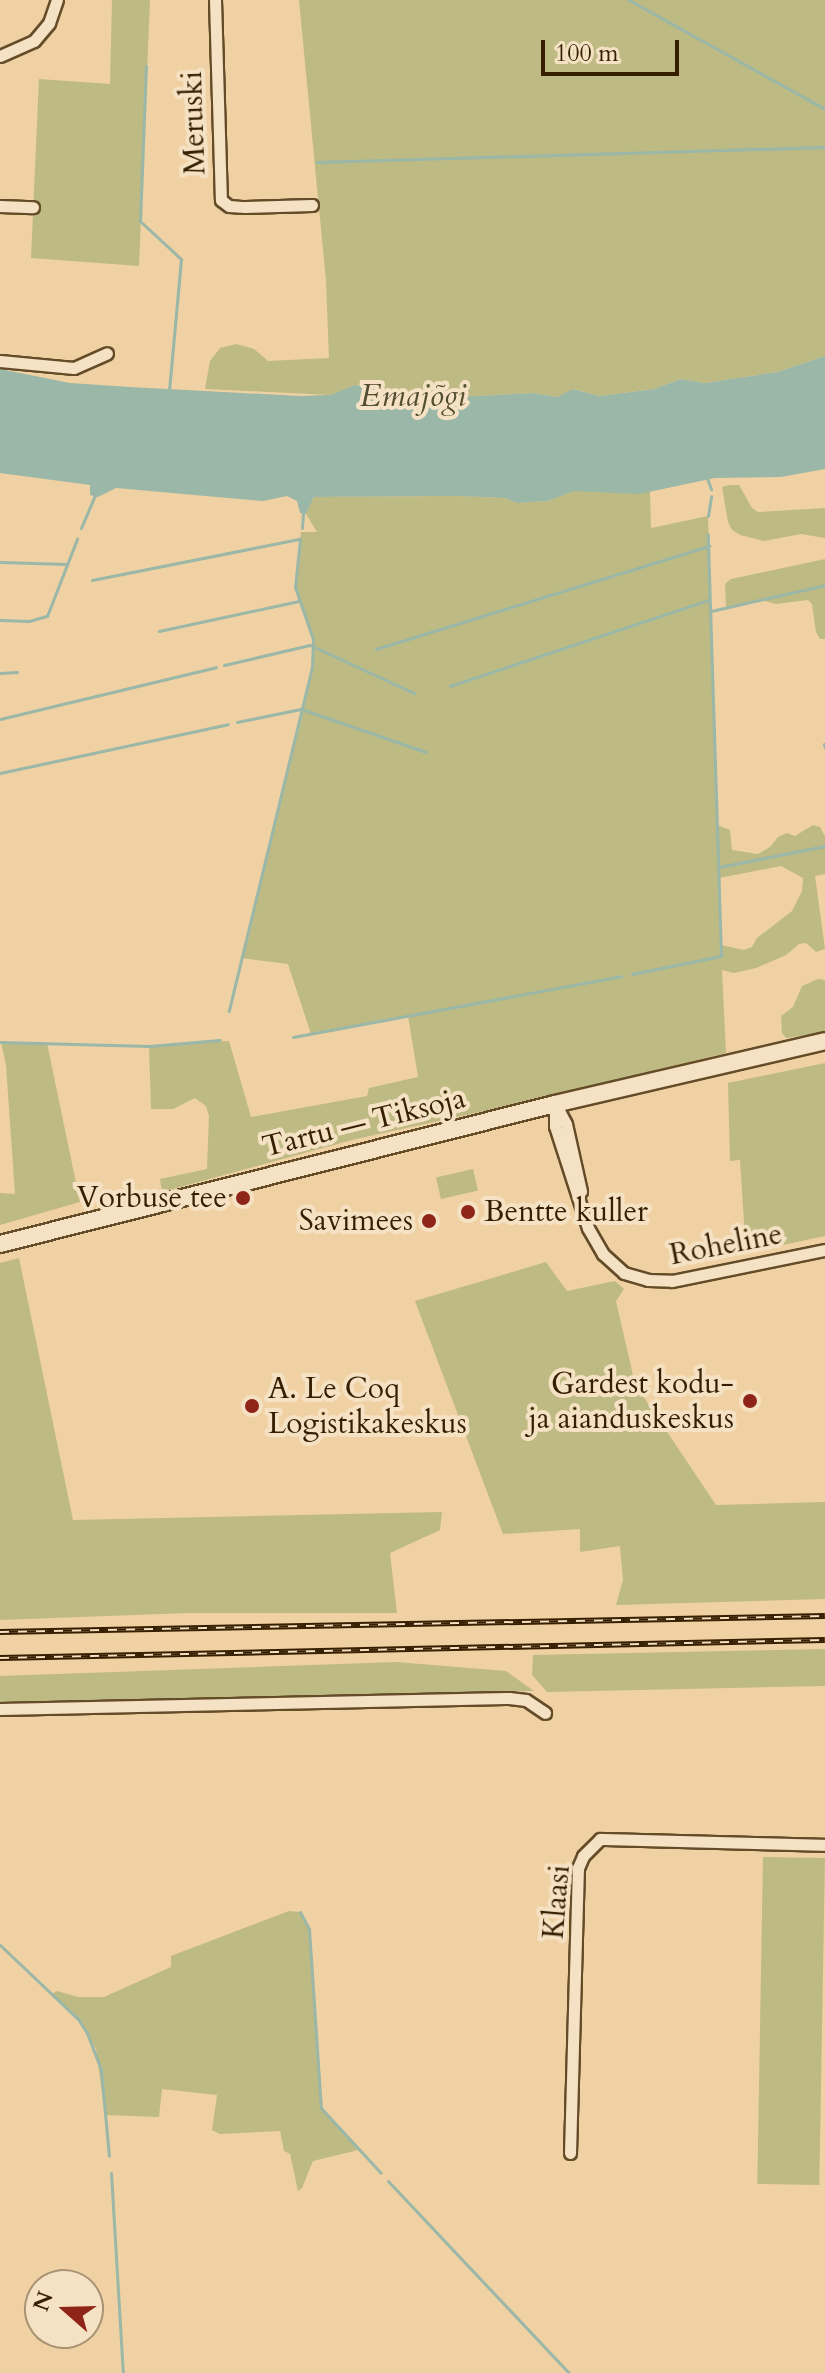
<!DOCTYPE html>
<meta charset="utf-8">
<style>
body{margin:0}
#map{position:relative;width:825px;height:2373px;overflow:hidden;background:#f0d1a3;font-family:Cardo,serif}
div>[style]{position:absolute}
.green>*{inset:0;background:#bdba83;transform-origin:0 0}
.water>*{inset:0;background:#9ab7a7}
.stream>*{height:3px;margin:-1.5px;padding:0 1.5px;transform-origin:1.5px;border-radius:1.5px;background:#9ab7a7}
.roads{filter:drop-shadow(2px 0 #644c29) drop-shadow(-2px 0 #644c29) drop-shadow(0 2px #644c29) drop-shadow(0 -2px #644c29)}
.street>*{height:11px;margin:-5.5px;padding:0 5.5px;transform-origin:5.5px;border-radius:5.5px;background:#f5e1c3}
.secondary>*{height:16px;margin:-8px;padding:0 8px;transform-origin:8px;border-radius:8px;background:#f5e1c3}
.rail>*{height:6px;margin-top:-3px;transform-origin:0;background:repeating-linear-gradient(90deg,#f5e1c3 0 9px,#351f00 0 18px);box-sizing:border-box;border-block:2px solid #351f00}
.dots>*{width:22px;height:22px;translate:-50% -50%;box-sizing:border-box;border:4px solid #f5e1c3;border-radius:50%}
span{translate:-50% -50%;white-space:nowrap;text-align:center;line-height:1.15;-webkit-text-stroke:8px #f5e1c3;paint-order:stroke}
.street-label{font-size:30px;color:#351f00}
.poi-label{font-size:30px;color:#351f00}
.right{translate:-100% -50%;text-align:right}
.left{translate:0 -50%;text-align:left}
.water-label{font-size:32px;color:#534d32;font-style:italic}
.north{position:absolute;left:24px;top:2269px;width:80px;height:80px;box-sizing:border-box;background:#f5e1c3;border:2px solid #a89375;border-radius:50%;rotate:290deg;font-size:22px;font-weight:700;line-height:32px;text-align:center;color:#351f00}
.north::after{content:'';display:block;margin:auto;width:28px;height:36px;background:#8f2418;clip-path:polygon(50% 0,100% 100%,50% 72%,0 100%)}
.scale{position:absolute;left:541px;top:40px;width:138px;height:36px;box-sizing:border-box;border:4px solid #351f00;border-top:0;padding-left:10px;font-size:24px;line-height:28px;white-space:nowrap;color:#351f00;-webkit-text-stroke:6px #f5e1c3;paint-order:stroke}
</style>
<div id="map">
<div class="green">
<div style="clip-path:polygon(112px 0,150px 0,139px 266px,31px 258px,39px 79px,110px 84px)"></div>
<div style="clip-path:polygon(299px 0,825px 0,825px 356px,777px 372px,705px 383px,681px 379px,654px 389px,600px 396px,574px 389px,557px 397px,534px 393px,438px 398px,355px 385px,330px 395px,205px 389px,210px 361px,220px 348px,236px 344px,254px 349px,268px 361px,329px 358px,326px 281px)"></div>
<div style="clip-path:polygon(729px 485px,739px 485px,752px 508px,758px 512px,825px 508px,825px 538px,801px 534px,764px 541px,740px 535px,732px 530px,728px 522px,722px 487px)"></div>
<div style="clip-path:polygon(evenodd,574px 491px,650px 491px,651px 528px,708px 516px,717px 825px,730px 830px,732px 850px,758px 854px,770px 847px,778px 837px,787px 833px,795px 836px,813px 825px,820px 827px,825px 836px,825px 874px,815px 876px,825px 949px,816px 952px,806px 943px,799px 944px,786px 955px,756px 968px,734px 973px,722px 970px,726px 1053px,522px 1103px,356px 1139px,162px 1192px,160px 1179px,207px 1169px,209px 1116px,206px 1106px,195px 1098px,173px 1109px,151px 1109px,149px 1046px,229px 1041px,251px 1117px,367px 1096px,369px 1088px,418px 1077px,408px 1016px,311px 1034px,288px 964px,241px 958px,313px 667px,313px 639px,295px 587px,301px 532px,317px 532px,306px 514px,314px 497px,455px 496px,505px 498px,517px 503px,548px 501px,574px 491px,781px 866px,803px 878px,802px 891px,792px 911px,757px 938px,752px 947px,744px 950px,721px 945px,719px 878px,781px 866px)"></div>
<div style="clip-path:polygon(825px 559px,825px 639px,820px 639px,816px 632px,812px 604px,808px 600px,776px 604px,761px 600px,726px 607px,725px 584px,731px 579px)"></div>
<div style="clip-path:polygon(818px 979px,825px 980px,825px 1033px,786px 1038px,782px 1033px,781px 1016px,793px 1007px,802px 986px)"></div>
<div style="clip-path:polygon(1px 1042px,47px 1043px,80px 1202px,0 1225px,0 1193px,15px 1194px,6px 1065px)"></div>
<div style="clip-path:polygon(825px 1063px,825px 1236px,746px 1253px,740px 1160px,730px 1161px,728px 1083px)"></div>
<div style="left:473px;top:1169px;width:22px;height:38px;rotate:77deg"></div>
<div style="clip-path:polygon(19px 1258px,73px 1520px,442px 1512px,440px 1530px,390px 1553px,397px 1613px,188px 1613px,0 1620px,0 1263px)"></div>
<div style="clip-path:polygon(546px 1262px,567px 1291px,615px 1281px,624px 1289px,616px 1301px,635px 1384px,716px 1505px,825px 1502px,825px 1599px,616px 1605px,623px 1580px,620px 1546px,580px 1552px,580px 1529px,503px 1534px,415px 1301px)"></div>
<div style="clip-path:polygon(825px 1649px,825px 1686px,547px 1692px,532px 1675px,533px 1655px)"></div>
<div style="clip-path:polygon(396px 1662px,506px 1671px,534px 1691px,0 1703px,0 1676px)"></div>
<div style="left:763px;top:1857px;width:62px;height:327px;rotate:1deg"></div>
<div style="clip-path:polygon(289px 1911px,300px 1912px,309px 1929px,321px 2108px,358px 2150px,313px 2161px,302px 2188px,298px 2191px,290px 2154px,284px 2151px,280px 2131px,220px 2134px,212px 2130px,217px 2095px,162px 2089px,159px 2117px,105px 2115px,96px 2049px,78px 2019px,52px 1994px,57px 1991px,78px 1997px,104px 1997px,171px 1967px,171px 1956px)"></div>
</div>
<div class="water">
<div style="clip-path:polygon(825px 356px,825px 469px,781px 477px,715px 478px,639px 494px,574px 491px,548px 501px,517px 503px,505px 498px,455px 496px,314px 497px,306px 514px,300px 513px,297px 501px,287px 496px,263px 501px,116px 488px,98px 497px,90px 495px,90px 485px,0 473px,0 369px,70px 383px,130px 387px,301px 396px,330px 395px,355px 385px,438px 398px,534px 393px,557px 397px,573px 389px,600px 396px,654px 389px,681px 379px,705px 383px,777px 372px)"></div>
</div>
<div class="stream">
<div style="left:629px;top:0;width:224px;rotate:29.1deg"></div>
<div style="left:146px;top:66px;width:155px;rotate:92.2deg"></div>
<div style="left:140px;top:221px;width:56px;rotate:42.8deg"></div>
<div style="left:181px;top:259px;width:133px;rotate:95.2deg"></div>
<div style="left:317px;top:162px;width:508px;rotate:-1.69deg"></div>
<div style="left:707px;top:478px;width:12px;rotate:70deg"></div>
<div style="left:708px;top:516px;width:20px;rotate:-81deg"></div>
<div style="left:81px;top:528px;width:36px;rotate:-67deg"></div>
<div style="left:302px;top:528px;width:16px;rotate:-86deg"></div>
<div style="left:0;top:562px;width:67px;rotate:1.7deg"></div>
<div style="left:92px;top:580px;width:212px;rotate:-11.2deg"></div>
<div style="left:300px;top:539px;width:48px;rotate:95.9deg"></div>
<div style="left:295px;top:587px;width:55px;rotate:70.9deg"></div>
<div style="left:313px;top:639px;width:28px;rotate:92deg"></div>
<div style="left:312px;top:667px;width:354px;rotate:103.6deg"></div>
<div style="left:711px;top:611px;width:117px;rotate:-12.8deg"></div>
<div style="left:0;top:620px;width:29px;rotate:2deg"></div>
<div style="left:29px;top:621px;width:19px;rotate:-16deg"></div>
<div style="left:47px;top:616px;width:83px;rotate:-68.7deg"></div>
<div style="left:159px;top:631px;width:143px;rotate:-12.1deg"></div>
<div style="left:376px;top:649px;width:349px;rotate:-17.2deg"></div>
<div style="left:224px;top:665px;width:88px;rotate:-13.1deg"></div>
<div style="left:310px;top:645px;width:115px;rotate:24.8deg"></div>
<div style="left:0;top:673px;width:17px;rotate:-3deg"></div>
<div style="left:450px;top:686px;width:272px;rotate:-18.4deg"></div>
<div style="left:0;top:719px;width:222px;rotate:-13.5deg"></div>
<div style="left:237px;top:722px;width:65px;rotate:-11.5deg"></div>
<div style="left:301px;top:709px;width:132px;rotate:19deg"></div>
<div style="left:824px;top:744px;width:4px;rotate:76deg"></div>
<div style="left:0;top:773px;width:233px;rotate:-12.1deg"></div>
<div style="left:719px;top:867px;width:108px;rotate:-11.2deg"></div>
<div style="left:632px;top:974px;width:91px;rotate:-11.4deg"></div>
<div style="left:721px;top:956px;width:422px;rotate:-91.8deg"></div>
<div style="left:293px;top:1037px;width:334px;rotate:-10.5deg"></div>
<div style="left:0;top:1042px;width:149px;rotate:1.5deg"></div>
<div style="left:149px;top:1046px;width:71px;rotate:-4.8deg"></div>
<div style="left:300px;top:1912px;width:19px;rotate:62deg"></div>
<div style="left:309px;top:1929px;width:179px;rotate:86.2deg"></div>
<div style="left:321px;top:2108px;width:88px;rotate:47.3deg"></div>
<div style="left:0;top:1945px;width:108px;rotate:43.5deg"></div>
<div style="left:78px;top:2019px;width:17px;rotate:57deg"></div>
<div style="left:87px;top:2033px;width:40px;rotate:69deg"></div>
<div style="left:101px;top:2070px;width:86px;rotate:84.7deg"></div>
<div style="left:111px;top:2173px;width:200px;rotate:86.6deg"></div>
<div style="left:388px;top:2181px;width:264px;rotate:46.7deg"></div>
</div>
<div class="roads">
<div class="street">
<div style="left:215px;top:0;width:200px;rotate:88.3deg"></div>
<div style="left:221px;top:200px;width:10px;rotate:37deg"></div>
<div style="left:229px;top:206px;width:16px;rotate:4deg"></div>
<div style="left:245px;top:207px;width:67px;rotate:-1.7deg"></div>
<div style="left:0;top:56px;width:37px;rotate:-24deg"></div>
<div style="left:34px;top:41px;width:23px;rotate:-50deg"></div>
<div style="left:49px;top:23px;width:24px;rotate:-71deg"></div>
<div style="left:0;top:206px;width:33px;rotate:2deg"></div>
<div style="left:0;top:361px;width:74px;rotate:5.4deg"></div>
<div style="left:74px;top:368px;width:36px;rotate:-24deg"></div>
<div style="left:555px;top:1104px;width:22px;rotate:90deg"></div>
<div style="left:555px;top:1126px;width:107px;rotate:72.1deg"></div>
<div style="left:588px;top:1228px;width:30px;rotate:60deg"></div>
<div style="left:603px;top:1254px;width:28px;rotate:42deg"></div>
<div style="left:624px;top:1273px;width:25px;rotate:16deg"></div>
<div style="left:648px;top:1280px;width:24px;rotate:2deg"></div>
<div style="left:672px;top:1281px;width:156px;rotate:-11.5deg"></div>
<div style="left:556px;top:1105px;width:21px;rotate:62deg"></div>
<div style="left:566px;top:1124px;width:69px;rotate:77.4deg"></div>
<div style="left:0;top:1709px;width:509px;rotate:-1.24deg"></div>
<div style="left:509px;top:1698px;width:17px;rotate:7deg"></div>
<div style="left:526px;top:1700px;width:23px;rotate:34deg"></div>
<div style="left:570px;top:2153px;width:285px;rotate:-88.4deg"></div>
<div style="left:578px;top:1868px;width:13px;rotate:-67deg"></div>
<div style="left:583px;top:1856px;width:24px;rotate:-45deg"></div>
<div style="left:600px;top:1839px;width:225px;rotate:1.5deg"></div>
</div>
<div class="secondary">
<div style="left:0;top:1244px;width:572px;rotate:-14.16deg"></div>
<div style="left:555px;top:1104px;width:277px;rotate:-13.1deg"></div>
</div>
</div>
<div class="rail">
<div style="left:0;top:1632px;width:825px;rotate:-1.11deg"></div>
<div style="left:0;top:1658px;width:825px;rotate:-1.25deg"></div>
</div>
<div class="dots">
<div style="left:243px;top:1198px;background:#8f2418"></div>
<div style="left:468px;top:1212px;background:#8f2418"></div>
<div style="left:429px;top:1221px;background:#8f2418"></div>
<div style="left:750px;top:1401px;background:#8f2418"></div>
<div style="left:252px;top:1406px;background:#8f2418"></div>
</div>
<div class="street-label">
<span style="left:194px;top:123px;rotate:-92deg">Meruski</span>
<span style="left:364px;top:1123px;rotate:-14deg">Tartu — Tiksoja</span>
<span style="left:726px;top:1245px;rotate:-11deg">Roheline</span>
<span style="left:557px;top:1902px;rotate:-85deg">Klaasi</span>
</div>
<div class="poi-label">
<span class="right" style="left:227px;top:1198px">Vorbuse tee</span>
<span class="left" style="left:484px;top:1212px">Bentte kuller</span>
<span class="right" style="left:413px;top:1221px">Savimees</span>
<span class="right" style="left:734px;top:1401px">Gardest kodu-<br>ja aianduskeskus</span>
<span class="left" style="left:268px;top:1406px">A. Le Coq<br>Logistikakeskus</span>
</div>
<div class="water-label">
<span style="left:413px;top:396px">Emajõgi</span>
</div>
<div class="north">N</div>
<div class="scale">100 m</div>
</div>
